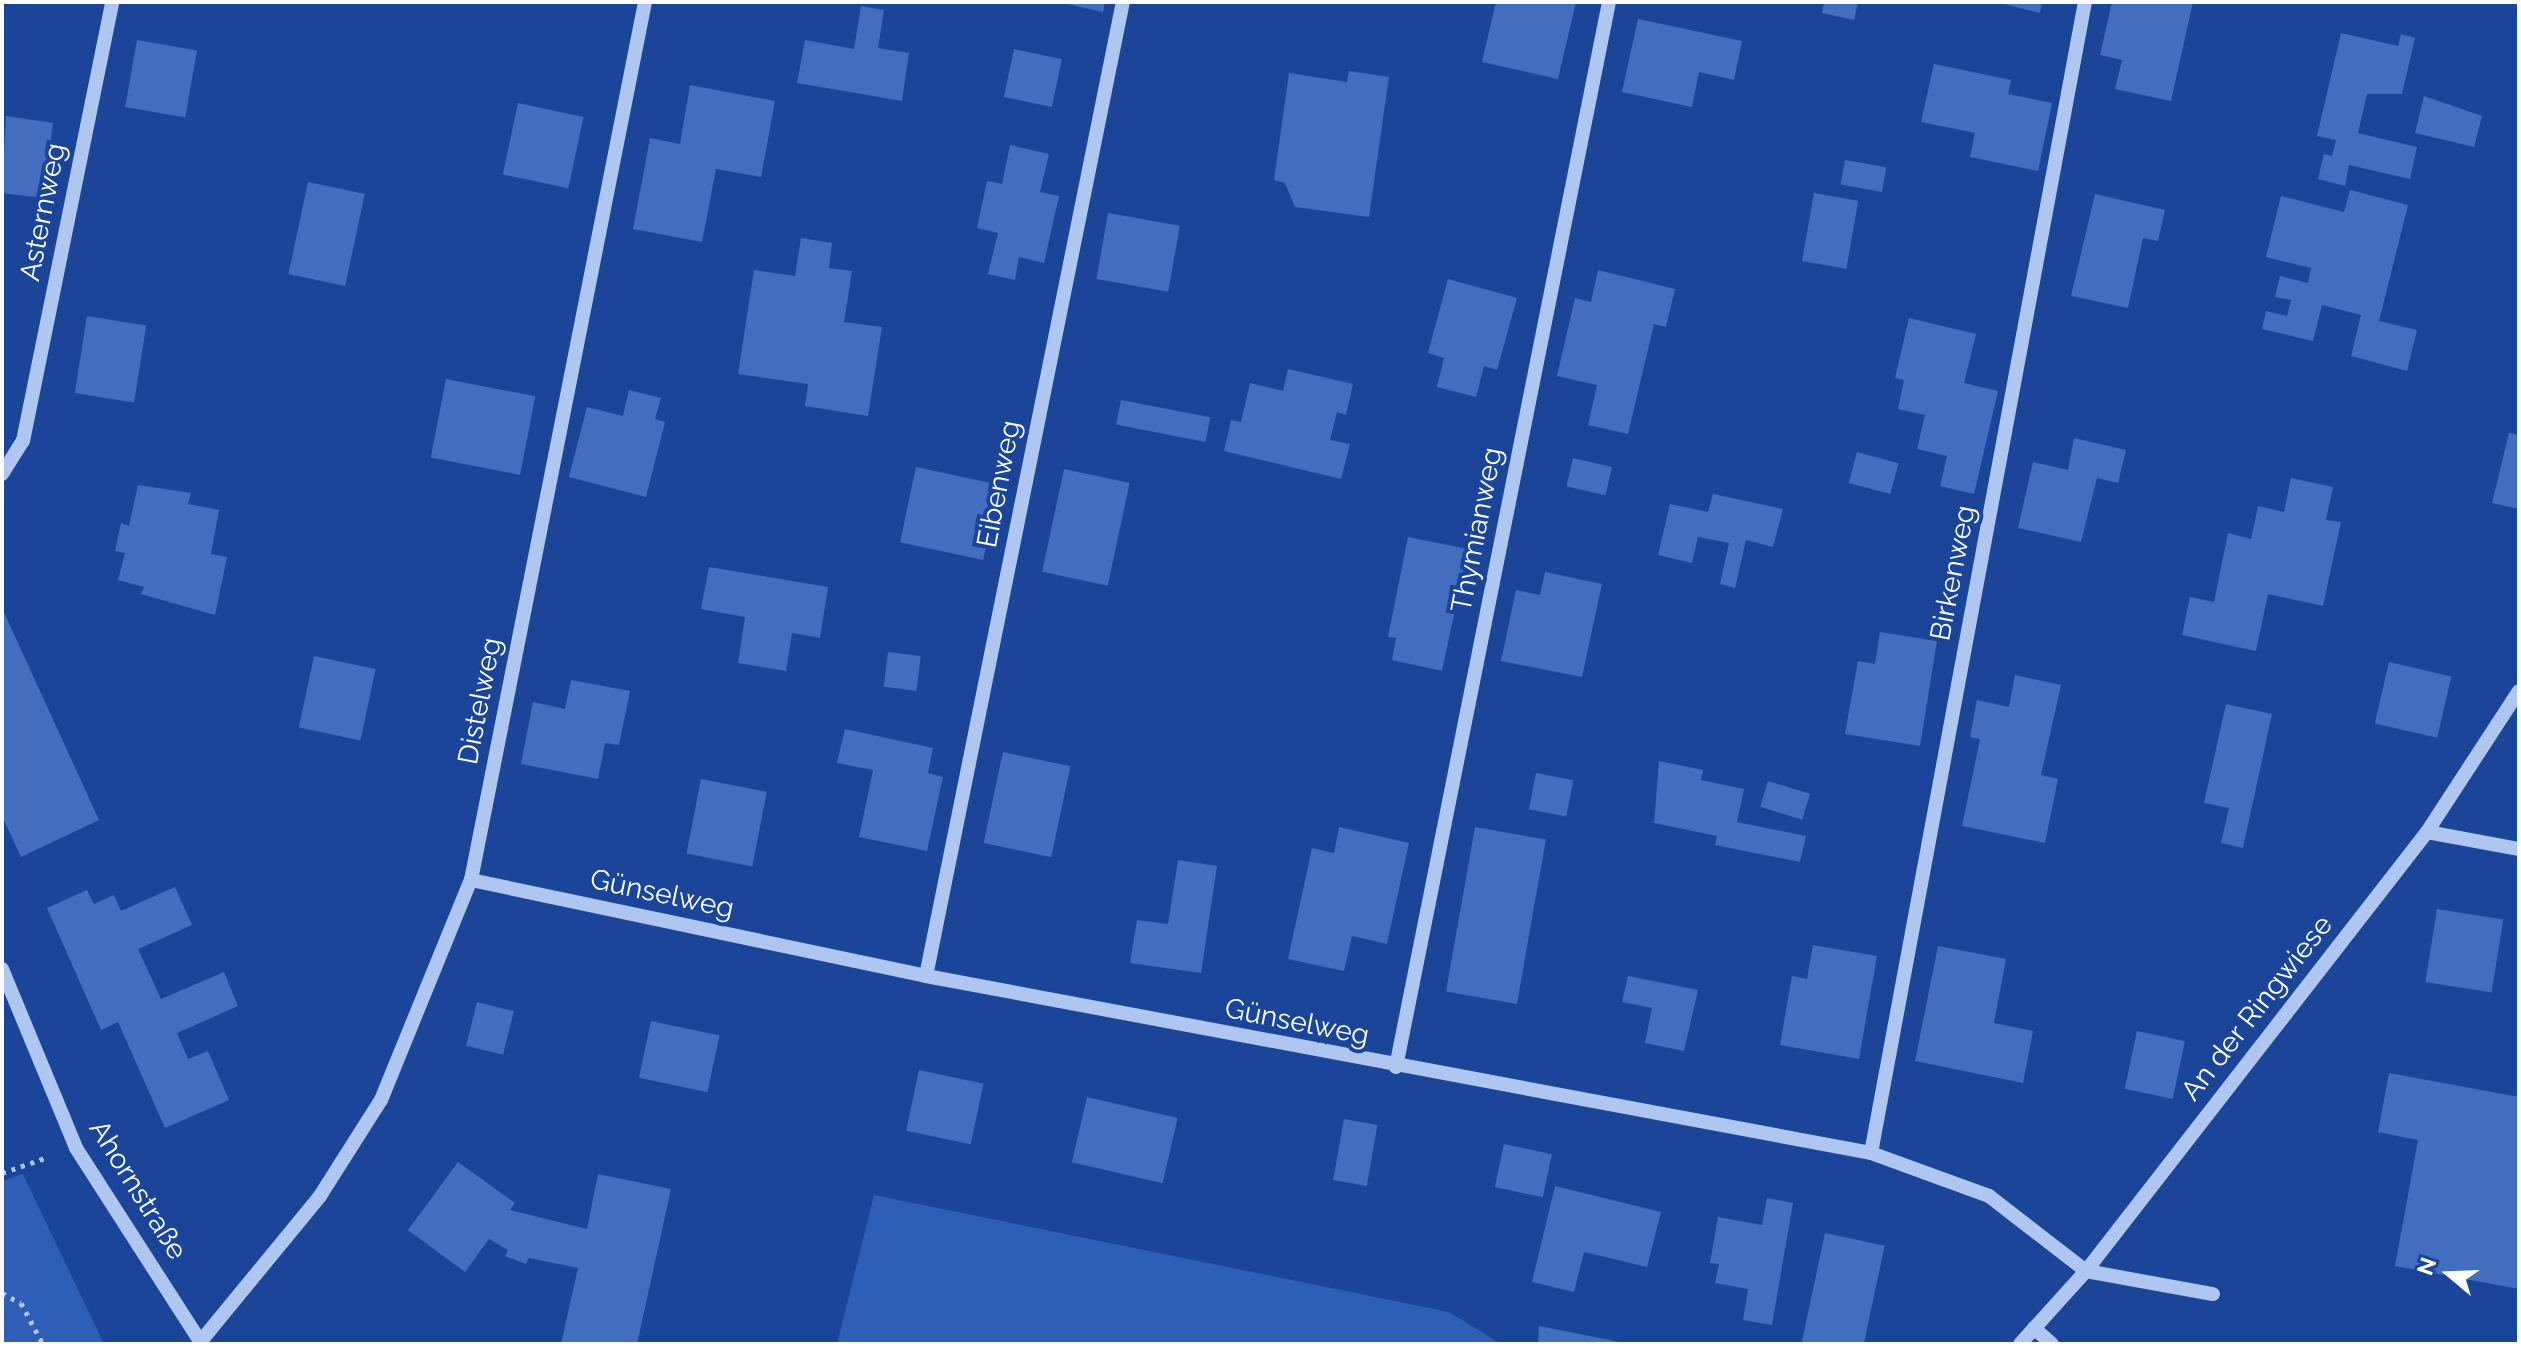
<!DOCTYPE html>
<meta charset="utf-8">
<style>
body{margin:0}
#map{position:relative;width:2521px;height:1346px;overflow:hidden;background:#1a4599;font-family:Raleway,sans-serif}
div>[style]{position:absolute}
.green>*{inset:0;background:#2e5eb6}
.building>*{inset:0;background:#436ec0;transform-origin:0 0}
.path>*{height:5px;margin-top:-2.5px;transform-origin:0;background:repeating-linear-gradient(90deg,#afc6f1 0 4px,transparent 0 10px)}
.minor>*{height:14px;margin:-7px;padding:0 7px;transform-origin:7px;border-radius:7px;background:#afc6f1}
span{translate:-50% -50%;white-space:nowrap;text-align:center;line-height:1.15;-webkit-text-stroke:8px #1a4599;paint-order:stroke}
.street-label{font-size:28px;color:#fff}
.frame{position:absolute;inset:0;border:4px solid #fff;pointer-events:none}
.north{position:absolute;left:2409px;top:1234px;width:80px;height:80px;-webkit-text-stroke:6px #1a4599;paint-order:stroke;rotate:289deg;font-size:22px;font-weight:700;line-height:32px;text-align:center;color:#fff}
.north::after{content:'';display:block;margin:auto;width:28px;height:36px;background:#fff;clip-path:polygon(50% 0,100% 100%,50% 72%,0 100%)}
</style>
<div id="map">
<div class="green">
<div style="clip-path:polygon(23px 1174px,104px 1344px,2px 1344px,2px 1181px)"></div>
<div style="clip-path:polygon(874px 1195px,1449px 1312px,1501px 1344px,837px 1344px)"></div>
</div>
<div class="building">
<div style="clip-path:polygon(1058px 2px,1105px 2px,1103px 12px)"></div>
<div style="clip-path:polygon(1496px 2px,1576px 2px,1558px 79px,1482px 62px)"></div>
<div style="clip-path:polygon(1824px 2px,1858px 2px,1854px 20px,1822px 13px)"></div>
<div style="clip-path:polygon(1996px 2px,2042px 2px,2040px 13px)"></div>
<div style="clip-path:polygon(2112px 2px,2193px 2px,2171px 101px,2115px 89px,2122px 60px,2100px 55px)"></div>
<div style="clip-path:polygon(861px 6px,884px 10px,878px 48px,909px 53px,902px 101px,797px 83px,805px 40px,854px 49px)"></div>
<div style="clip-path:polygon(1638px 19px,1742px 41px,1734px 80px,1699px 72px,1692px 107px,1622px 92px)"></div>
<div style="clip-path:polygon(2341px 33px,2398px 46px,2401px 34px,2415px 38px,2402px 94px,2367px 94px,2358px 133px,2417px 147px,2410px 179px,2349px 165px,2345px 186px,2318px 179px,2324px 154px,2332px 156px,2336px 140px,2317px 136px)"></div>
<div style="left:137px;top:40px;width:61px;height:68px;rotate:10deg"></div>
<div style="left:1014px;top:49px;width:49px;height:49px;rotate:12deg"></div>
<div style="clip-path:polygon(1934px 64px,2011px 80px,2008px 94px,2052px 103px,2038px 171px,1970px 157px,1975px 133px,1921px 122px)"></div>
<div style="clip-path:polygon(1349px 71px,1389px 77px,1369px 217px,1295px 207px,1285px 183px,1274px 180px,1289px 73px,1347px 82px)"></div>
<div style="clip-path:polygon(690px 85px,775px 101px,761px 177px,716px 169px,702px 242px,633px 229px,650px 138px,680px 144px)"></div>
<div style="clip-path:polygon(2424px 96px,2482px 116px,2474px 147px,2415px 133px)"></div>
<div style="left:518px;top:103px;width:67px;height:73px;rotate:12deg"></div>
<div style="clip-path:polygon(6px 116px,53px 123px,43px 198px,2px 193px)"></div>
<div style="clip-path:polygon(1010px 145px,1049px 154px,1040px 192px,1059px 196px,1044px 263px,1019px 257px,1015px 280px,988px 274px,998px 233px,977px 228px,987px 181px,1002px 184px)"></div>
<div style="left:1845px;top:160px;width:42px;height:25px;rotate:10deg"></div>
<div style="left:308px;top:182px;width:58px;height:94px;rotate:12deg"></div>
<div style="clip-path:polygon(2350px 190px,2408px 205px,2379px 321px,2417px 330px,2407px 371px,2351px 356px,2361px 315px,2322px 305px,2313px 341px,2262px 329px,2266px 311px,2287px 316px,2291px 300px,2275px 297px,2280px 276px,2308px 283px,2311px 268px,2266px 257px,2281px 196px,2344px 212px)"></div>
<div style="left:1814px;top:193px;width:45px;height:69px;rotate:10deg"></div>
<div style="clip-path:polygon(2095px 194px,2165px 210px,2158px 241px,2143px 238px,2128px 308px,2071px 296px)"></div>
<div style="left:1108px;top:213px;width:73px;height:67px;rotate:10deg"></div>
<div style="clip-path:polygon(801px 238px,832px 243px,829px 268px,852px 271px,844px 322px,882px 327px,868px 416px,805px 406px,808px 384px,738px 374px,754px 270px,795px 276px)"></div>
<div style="clip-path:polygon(1598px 270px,1675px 289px,1666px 327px,1654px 324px,1628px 434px,1588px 425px,1597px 385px,1557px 376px,1575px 298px,1591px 302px)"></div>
<div style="clip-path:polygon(1448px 279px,1517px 298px,1497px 370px,1484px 366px,1476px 397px,1437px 387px,1444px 358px,1428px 353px)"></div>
<div style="left:87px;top:316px;width:60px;height:78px;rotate:9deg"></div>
<div style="clip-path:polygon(1909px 318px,1976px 334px,1964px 383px,1998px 391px,1974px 494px,1940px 486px,1947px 456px,1917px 449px,1925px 415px,1898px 409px,1904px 380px,1895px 378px)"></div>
<div style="clip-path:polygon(1288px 369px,1353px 384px,1346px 415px,1337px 412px,1330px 440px,1350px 444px,1341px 479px,1224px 451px,1231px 420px,1241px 422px,1250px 383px,1283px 391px)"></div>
<div style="left:446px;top:379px;width:91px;height:80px;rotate:11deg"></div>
<div style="clip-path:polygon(629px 390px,661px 398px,655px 419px,665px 422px,646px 497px,569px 477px,587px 407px,623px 416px)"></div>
<div style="left:1121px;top:400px;width:91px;height:25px;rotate:11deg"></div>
<div style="clip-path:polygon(2509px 433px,2519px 435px,2519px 509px,2492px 503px)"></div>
<div style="clip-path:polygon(2074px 438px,2126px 450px,2118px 483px,2097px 478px,2081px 542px,2018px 528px,2033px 462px,2068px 470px)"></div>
<div style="left:1857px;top:452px;width:43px;height:32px;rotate:15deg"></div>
<div style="left:1573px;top:458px;width:40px;height:29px;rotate:13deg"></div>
<div style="left:916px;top:467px;width:85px;height:77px;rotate:12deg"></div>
<div style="left:1064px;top:469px;width:67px;height:105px;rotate:12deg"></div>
<div style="clip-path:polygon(2291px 478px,2333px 487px,2326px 520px,2341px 522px,2323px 606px,2268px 594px,2256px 651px,2182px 635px,2190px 597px,2214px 602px,2228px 533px,2251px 539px,2258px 506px,2284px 512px)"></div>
<div style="clip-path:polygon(138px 485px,191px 493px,188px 504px,219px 510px,211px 554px,227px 557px,215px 615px,141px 594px,144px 587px,118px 580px,125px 553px,115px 551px,121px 523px,129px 526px)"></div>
<div style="clip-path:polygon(1713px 494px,1783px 509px,1773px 547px,1746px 540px,1735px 588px,1720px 584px,1729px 543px,1698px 537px,1692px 563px,1658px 555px,1670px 504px,1708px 512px)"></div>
<div style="clip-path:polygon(1408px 537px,1468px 549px,1442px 671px,1392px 660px,1396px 638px,1388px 637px)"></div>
<div style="clip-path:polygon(709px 567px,828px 587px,820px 638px,792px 633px,786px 671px,738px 663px,745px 617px,701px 609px)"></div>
<div style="clip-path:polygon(1545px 572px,1602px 584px,1582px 677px,1501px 661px,1516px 590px,1540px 595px)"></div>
<div style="clip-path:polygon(2px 608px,99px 820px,21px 857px,2px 816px)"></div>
<div style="clip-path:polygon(1880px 632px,1937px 641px,1920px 746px,1845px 734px,1858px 661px,1875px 664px)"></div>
<div style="left:888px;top:652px;width:33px;height:35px;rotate:7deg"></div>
<div style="left:314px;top:656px;width:63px;height:73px;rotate:12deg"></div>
<div style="left:2389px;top:662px;width:64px;height:63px;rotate:13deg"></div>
<div style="clip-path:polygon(2015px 675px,2061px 685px,2041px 775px,2058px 779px,2045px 843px,1962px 826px,1980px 739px,1970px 737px,1977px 700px,2009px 707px)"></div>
<div style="clip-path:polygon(571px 680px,630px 691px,619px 745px,605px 743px,598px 779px,521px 764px,533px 702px,565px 709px)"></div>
<div style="clip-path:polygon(2226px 704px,2272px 714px,2243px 848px,2221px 843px,2229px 808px,2204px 803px)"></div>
<div style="clip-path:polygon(845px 729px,933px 748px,928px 773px,943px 777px,927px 851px,859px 837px,873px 770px,837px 763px)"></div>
<div style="left:1003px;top:752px;width:69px;height:93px;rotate:12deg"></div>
<div style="clip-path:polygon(1659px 761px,1703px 770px,1701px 780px,1744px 789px,1737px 822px,1806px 836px,1800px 862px,1715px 845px,1717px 836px,1654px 823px)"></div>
<div style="left:1536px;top:773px;width:38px;height:37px;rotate:11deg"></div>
<div style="left:701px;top:779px;width:67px;height:76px;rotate:11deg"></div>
<div style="left:1768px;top:781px;width:44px;height:27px;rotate:17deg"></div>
<div style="clip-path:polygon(1339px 827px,1409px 843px,1387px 944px,1352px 936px,1344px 971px,1288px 959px,1312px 848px,1334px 853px)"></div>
<div style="left:1475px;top:827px;width:72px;height:167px;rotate:10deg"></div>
<div style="clip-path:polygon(1178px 860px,1217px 866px,1201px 973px,1130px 963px,1137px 920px,1168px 924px)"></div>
<div style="clip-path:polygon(175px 887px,192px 925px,138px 949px,161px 999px,224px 972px,238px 1006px,177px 1033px,188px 1059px,208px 1051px,229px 1100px,165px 1128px,118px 1022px,101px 1030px,47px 908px,87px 890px,94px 904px,114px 895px,121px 911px)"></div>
<div style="left:2437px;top:909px;width:67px;height:74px;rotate:9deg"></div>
<div style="clip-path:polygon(1813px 945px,1877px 956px,1859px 1059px,1780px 1045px,1792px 976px,1807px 979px)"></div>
<div style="clip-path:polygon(1938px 946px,2006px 959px,1994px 1023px,2033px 1031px,2023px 1083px,1915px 1061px)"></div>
<div style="clip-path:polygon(1628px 976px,1698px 990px,1684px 1051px,1645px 1043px,1652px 1008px,1622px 1002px)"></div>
<div style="left:477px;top:1002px;width:38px;height:45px;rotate:14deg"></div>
<div style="left:651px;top:1021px;width:70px;height:58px;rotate:12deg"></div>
<div style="left:2137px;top:1031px;width:49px;height:59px;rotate:12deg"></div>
<div style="left:919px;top:1070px;width:66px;height:62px;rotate:12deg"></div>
<div style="clip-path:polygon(2389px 1073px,2519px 1097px,2519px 1289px,2395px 1266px,2418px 1140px,2378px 1132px)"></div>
<div style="left:1087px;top:1097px;width:93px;height:67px;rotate:13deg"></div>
<div style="left:1344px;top:1119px;width:34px;height:62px;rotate:10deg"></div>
<div style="left:1504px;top:1144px;width:49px;height:44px;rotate:12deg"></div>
<div style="clip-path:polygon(458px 1162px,515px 1203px,510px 1210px,587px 1229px,598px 1174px,671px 1189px,637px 1344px,561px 1344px,578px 1268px,529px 1258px,526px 1264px,505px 1256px,508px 1250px,489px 1239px,465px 1272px,408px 1230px)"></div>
<div style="clip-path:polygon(1555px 1186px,1661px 1212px,1647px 1267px,1584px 1252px,1574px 1292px,1532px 1282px)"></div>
<div style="clip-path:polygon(1767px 1198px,1793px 1203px,1772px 1325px,1743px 1320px,1748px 1289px,1715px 1283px,1719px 1264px,1710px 1263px,1718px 1217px,1762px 1225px)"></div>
<div style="left:1825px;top:1233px;width:61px;height:112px;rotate:12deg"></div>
<div style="clip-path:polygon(1539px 1326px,1625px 1343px,1625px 1344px,1538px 1344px)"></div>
</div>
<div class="path">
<div style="left:2px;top:1173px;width:46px;rotate:-19.2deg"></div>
<div style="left:2px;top:1293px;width:21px;rotate:28deg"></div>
<div style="left:21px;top:1303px;width:47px;rotate:61.8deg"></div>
</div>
<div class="minor">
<div style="left:2px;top:474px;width:39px;rotate:-58deg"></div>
<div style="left:23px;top:441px;width:448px;rotate:-78.5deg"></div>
<div style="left:2427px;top:832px;width:94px;rotate:10.5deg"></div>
<div style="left:471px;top:880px;width:465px;rotate:11.9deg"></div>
<div style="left:926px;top:976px;width:961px;rotate:10.61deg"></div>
<div style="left:1871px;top:1153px;width:126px;rotate:20deg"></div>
<div style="left:1989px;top:1196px;width:123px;rotate:37.7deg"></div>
<div style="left:2086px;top:1271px;width:129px;rotate:10.3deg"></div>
<div style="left:2px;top:969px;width:194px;rotate:67.5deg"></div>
<div style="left:76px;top:1148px;width:233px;rotate:57.3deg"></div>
<div style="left:926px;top:976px;width:994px;rotate:-78.57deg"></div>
<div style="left:1396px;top:1067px;width:1086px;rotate:-78.69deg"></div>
<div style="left:1871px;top:1153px;width:1171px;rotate:-79.47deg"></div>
<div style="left:2034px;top:1328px;width:24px;rotate:42deg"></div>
<div style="left:201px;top:1341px;width:188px;rotate:-50.6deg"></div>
<div style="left:320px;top:1196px;width:114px;rotate:-57.6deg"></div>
<div style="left:381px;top:1100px;width:238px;rotate:-67.8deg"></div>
<div style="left:471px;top:880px;width:895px;rotate:-78.79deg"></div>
<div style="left:2020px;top:1344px;width:98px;rotate:-47.9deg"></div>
<div style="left:2086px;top:1271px;width:556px;rotate:-52.16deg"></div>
<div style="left:2427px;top:832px;width:168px;rotate:-56.9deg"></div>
</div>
<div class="street-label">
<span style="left:43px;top:212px;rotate:-79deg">Asternweg</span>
<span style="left:999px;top:484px;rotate:-79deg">Eibenweg</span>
<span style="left:1477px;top:530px;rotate:-79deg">Thymianweg</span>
<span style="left:1953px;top:573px;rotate:-79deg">Birkenweg</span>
<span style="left:480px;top:701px;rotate:-79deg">Distelweg</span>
<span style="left:662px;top:894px;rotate:12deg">Günselweg</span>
<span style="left:2257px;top:1008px;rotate:-52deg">An der Ringwiese</span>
<span style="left:1297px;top:1022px;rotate:11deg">Günselweg</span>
<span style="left:138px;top:1190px;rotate:58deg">Ahornstraße</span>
</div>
<div class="frame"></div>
<div class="north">N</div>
</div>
